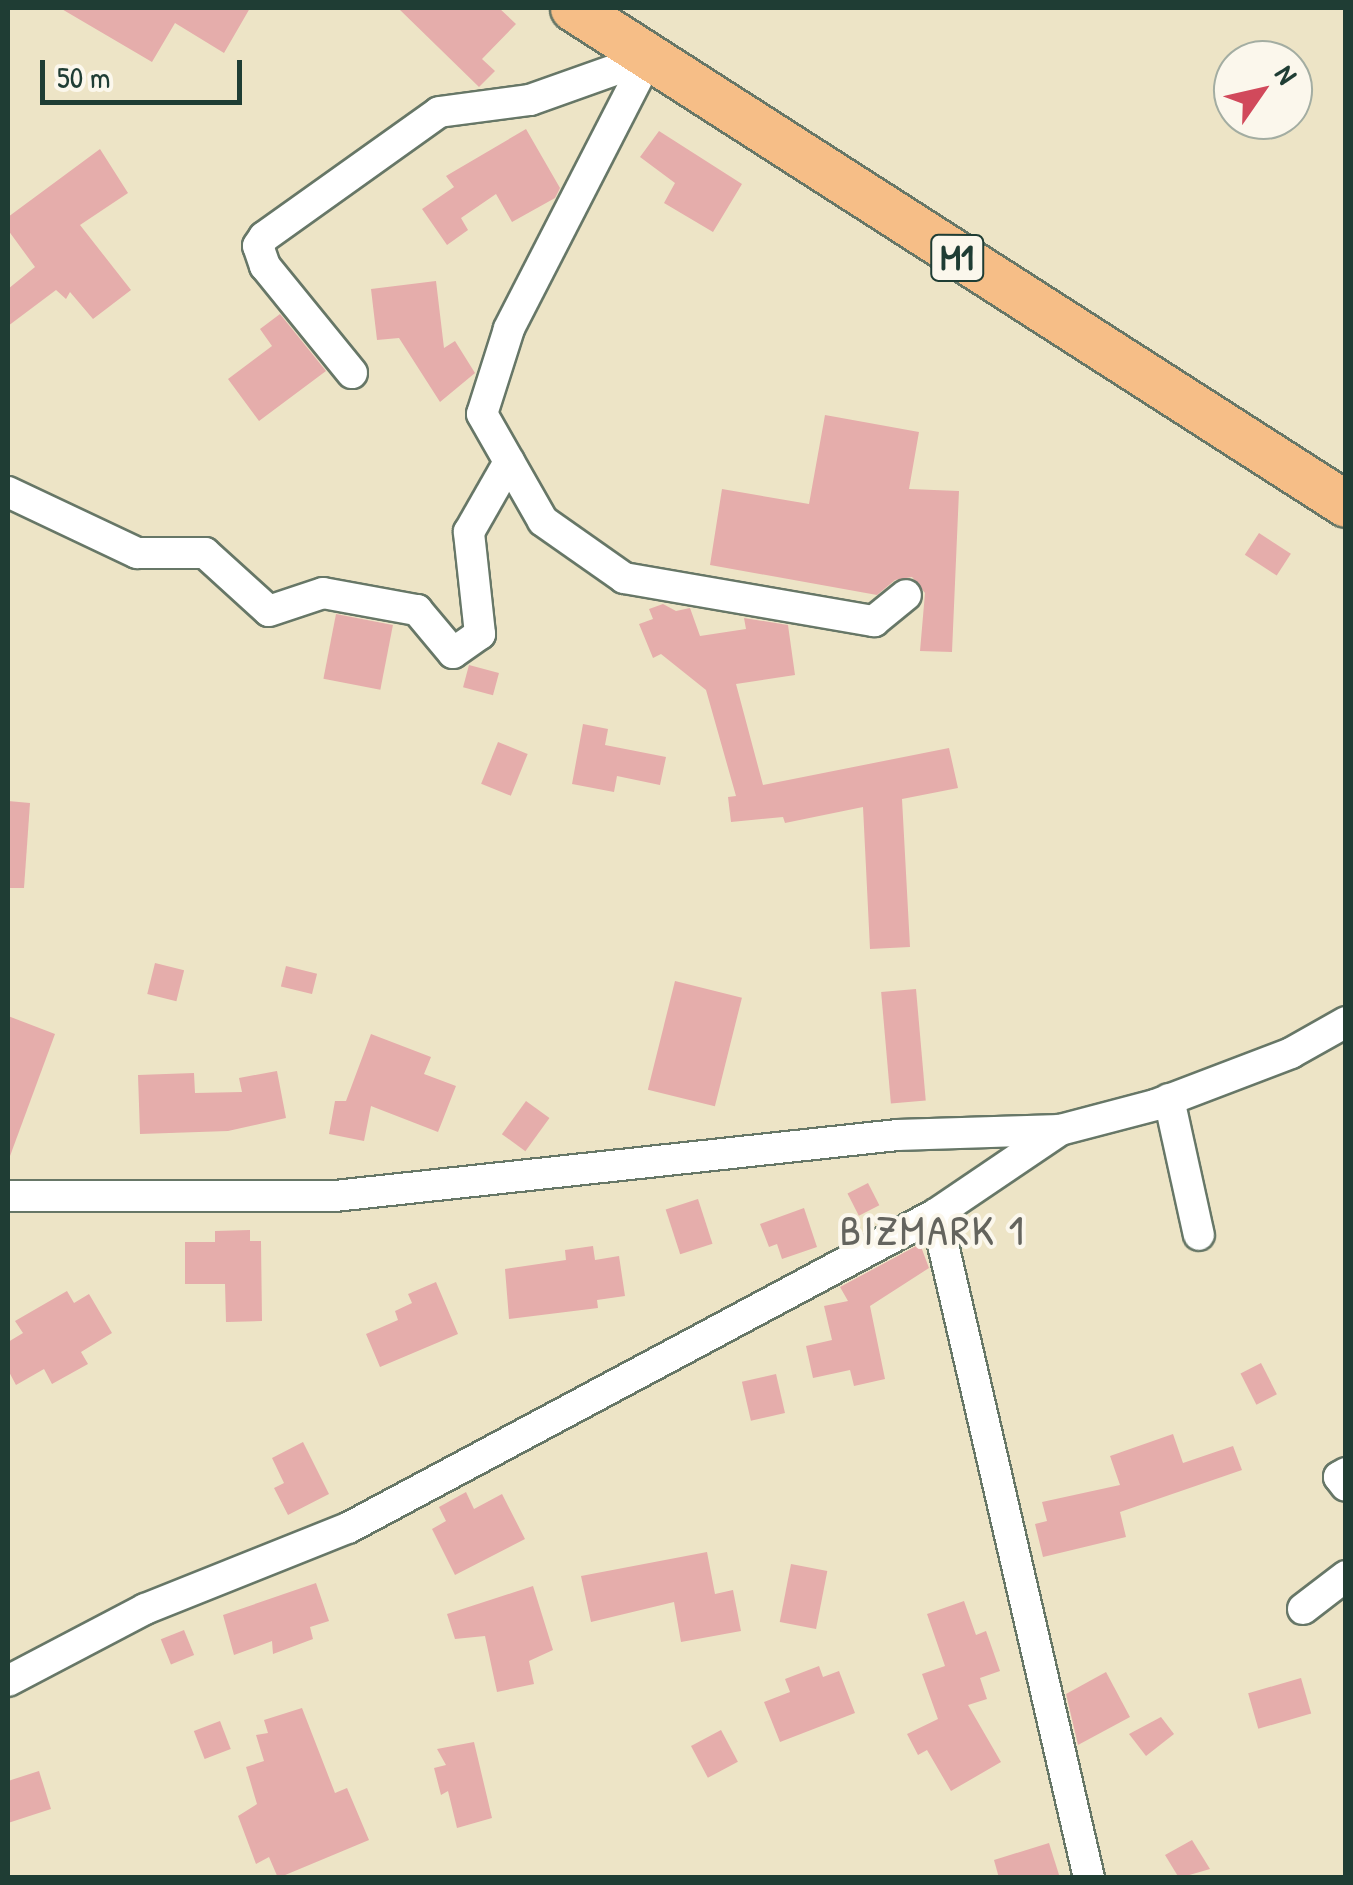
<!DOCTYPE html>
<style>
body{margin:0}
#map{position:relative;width:1353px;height:1885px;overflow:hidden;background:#ede4c6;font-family:"Patrick Hand",sans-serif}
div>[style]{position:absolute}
.building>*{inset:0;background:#e5adab;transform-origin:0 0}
.roads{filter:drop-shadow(2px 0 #677767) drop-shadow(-2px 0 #677767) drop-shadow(0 2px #677767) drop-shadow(0 -2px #677767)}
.minor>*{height:30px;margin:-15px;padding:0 15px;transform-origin:15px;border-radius:15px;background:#fff}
.highway>*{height:45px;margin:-22.5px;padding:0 22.5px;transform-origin:22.5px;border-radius:22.5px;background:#f6be87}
span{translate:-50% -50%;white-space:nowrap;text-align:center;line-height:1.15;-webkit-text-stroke:8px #fbf7ec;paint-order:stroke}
.shield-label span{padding:2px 8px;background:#fbf7ec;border:2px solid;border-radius:8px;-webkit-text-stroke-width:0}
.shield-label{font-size:35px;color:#1f3d34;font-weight:700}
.quarter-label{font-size:42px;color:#64645e;letter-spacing:2.5px}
.frame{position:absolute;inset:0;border:10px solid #1f3d34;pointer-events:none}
.north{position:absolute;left:1213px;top:40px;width:100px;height:100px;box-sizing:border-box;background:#fbf7ec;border:2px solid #a3ada2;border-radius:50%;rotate:56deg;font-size:28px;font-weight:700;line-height:40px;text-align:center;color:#1f3d34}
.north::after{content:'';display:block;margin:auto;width:35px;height:45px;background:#d1495b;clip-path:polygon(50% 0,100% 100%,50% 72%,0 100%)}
.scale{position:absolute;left:40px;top:60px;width:202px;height:45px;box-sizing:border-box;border:5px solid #1f3d34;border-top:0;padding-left:12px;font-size:30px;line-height:35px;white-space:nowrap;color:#1f3d34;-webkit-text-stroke:8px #fbf7ec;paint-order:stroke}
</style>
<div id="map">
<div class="building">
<div style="clip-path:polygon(60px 8px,250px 8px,224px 53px,175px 23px,152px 62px)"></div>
<div style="clip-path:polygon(398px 8px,499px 8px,516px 24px,482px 59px,495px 71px,479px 87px)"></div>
<div style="clip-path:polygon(526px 129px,560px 188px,555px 198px,512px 222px,496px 194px,461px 218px,468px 230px,447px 245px,422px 209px,454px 187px,446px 176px)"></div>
<div style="clip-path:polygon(659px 131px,742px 184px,713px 232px,664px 203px,675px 183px,640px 157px)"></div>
<div style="clip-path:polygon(100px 149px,128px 193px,80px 225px,131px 290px,93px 319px,70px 292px,66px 299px,56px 290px,8px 326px,8px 289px,35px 267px,8px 230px,8px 217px)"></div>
<div style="clip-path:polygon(436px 281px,444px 348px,455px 341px,475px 373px,440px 402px,399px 338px,377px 340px,371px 289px)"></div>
<div style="clip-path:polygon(280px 314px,326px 371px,259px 421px,228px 379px,272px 346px,260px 329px)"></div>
<div style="clip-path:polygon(825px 415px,919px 432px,909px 489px,959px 491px,952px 652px,920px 651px,925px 593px,912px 577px,895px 580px,877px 595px,710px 565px,722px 489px,809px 504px)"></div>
<div style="left:1259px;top:533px;width:38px;height:26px;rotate:33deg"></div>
<div style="clip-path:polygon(663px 604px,676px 611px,690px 608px,700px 636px,746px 629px,744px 618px,788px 625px,795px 675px,736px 684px,763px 785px,949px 748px,958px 788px,902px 799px,910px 947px,870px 949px,863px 807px,785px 823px,783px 817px,731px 822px,728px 797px,736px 796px,706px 690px,661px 654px,653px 658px,639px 624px,653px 619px,649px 609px)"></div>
<div style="left:336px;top:614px;width:58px;height:66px;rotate:11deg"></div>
<div style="left:469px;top:665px;width:31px;height:23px;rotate:15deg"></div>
<div style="clip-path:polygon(583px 724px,608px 729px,605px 745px,666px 757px,660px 785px,617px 776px,614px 792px,572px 784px)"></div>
<div style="left:498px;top:742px;width:32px;height:45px;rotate:22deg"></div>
<div style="clip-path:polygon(8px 801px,30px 803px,24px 888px,8px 888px)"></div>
<div style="left:155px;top:963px;width:30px;height:32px;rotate:14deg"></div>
<div style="left:286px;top:966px;width:32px;height:21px;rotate:14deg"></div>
<div style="left:675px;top:981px;width:69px;height:112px;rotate:14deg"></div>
<div style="left:916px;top:989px;width:112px;height:35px;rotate:85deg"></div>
<div style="clip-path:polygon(8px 1016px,55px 1034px,10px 1156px,8px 1155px)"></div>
<div style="clip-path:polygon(371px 1034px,431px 1057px,424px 1074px,456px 1086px,438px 1132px,371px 1106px,364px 1141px,329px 1134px,335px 1101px,346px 1101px)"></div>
<div style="clip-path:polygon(277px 1071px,286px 1118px,228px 1131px,140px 1134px,138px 1075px,194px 1073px,195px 1093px,242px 1092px,239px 1078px)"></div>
<div style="left:526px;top:1101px;width:29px;height:41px;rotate:36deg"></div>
<div style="left:868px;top:1183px;width:25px;height:23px;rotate:63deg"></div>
<div style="left:698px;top:1199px;width:47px;height:34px;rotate:72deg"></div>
<div style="clip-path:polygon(804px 1208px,817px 1247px,782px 1259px,777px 1244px,769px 1247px,760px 1224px)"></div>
<div style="clip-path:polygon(250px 1230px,250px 1241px,261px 1241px,262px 1321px,226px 1322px,225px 1284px,185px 1284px,185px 1242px,215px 1242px,215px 1231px)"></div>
<div style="clip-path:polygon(920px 1244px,929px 1268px,870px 1306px,885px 1379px,854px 1386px,850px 1370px,813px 1378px,806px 1346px,832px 1340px,824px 1306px,848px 1301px,840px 1287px)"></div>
<div style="clip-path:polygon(593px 1246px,595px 1260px,619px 1256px,625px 1296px,597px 1300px,598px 1308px,509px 1319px,505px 1269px,566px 1260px,565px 1250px)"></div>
<div style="clip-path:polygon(436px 1282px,458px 1334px,380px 1367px,366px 1334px,398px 1320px,395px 1311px,412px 1303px,408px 1294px)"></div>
<div style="clip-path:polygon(67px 1291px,74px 1303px,89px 1294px,112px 1333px,81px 1352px,88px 1364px,52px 1384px,44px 1369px,16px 1385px,8px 1370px,8px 1342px,23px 1333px,15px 1321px)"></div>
<div style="left:1261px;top:1363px;width:35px;height:23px;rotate:63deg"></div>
<div style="left:776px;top:1374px;width:40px;height:35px;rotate:77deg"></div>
<div style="clip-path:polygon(1173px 1434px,1183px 1463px,1233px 1446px,1242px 1470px,1120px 1512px,1126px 1537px,1043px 1557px,1035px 1524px,1047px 1521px,1042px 1502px,1120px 1485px,1110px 1456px)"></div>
<div style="clip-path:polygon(303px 1442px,329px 1494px,288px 1515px,274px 1488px,284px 1483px,272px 1458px)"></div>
<div style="clip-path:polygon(466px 1492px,474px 1509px,502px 1494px,525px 1539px,455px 1575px,432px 1529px,446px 1521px,439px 1507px)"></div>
<div style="clip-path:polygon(707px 1552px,715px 1594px,733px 1590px,741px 1631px,681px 1642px,674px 1602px,591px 1622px,581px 1576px)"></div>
<div style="left:791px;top:1564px;width:37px;height:59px;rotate:11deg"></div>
<div style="clip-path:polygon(316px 1583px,329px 1621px,310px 1627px,313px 1639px,273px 1654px,272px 1641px,234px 1655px,223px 1615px)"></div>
<div style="clip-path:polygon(533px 1586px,553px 1650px,529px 1661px,534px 1684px,497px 1692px,485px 1636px,455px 1639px,447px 1614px)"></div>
<div style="clip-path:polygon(964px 1601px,976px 1635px,986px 1631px,1000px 1671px,980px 1678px,987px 1699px,968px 1705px,1001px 1762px,951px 1791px,927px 1750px,918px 1755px,907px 1734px,938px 1719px,922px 1674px,945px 1666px,927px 1614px)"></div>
<div style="left:184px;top:1630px;width:27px;height:25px;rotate:68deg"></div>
<div style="clip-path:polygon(819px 1666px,823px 1677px,839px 1671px,855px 1713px,780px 1742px,764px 1702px,790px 1692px,785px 1679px)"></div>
<div style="clip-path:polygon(1106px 1672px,1130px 1717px,1078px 1745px,1066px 1694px)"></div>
<div style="left:1301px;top:1678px;width:37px;height:55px;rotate:74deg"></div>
<div style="clip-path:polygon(302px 1708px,335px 1793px,347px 1788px,369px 1840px,278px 1878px,269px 1857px,256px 1864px,238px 1816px,257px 1804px,246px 1767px,264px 1761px,256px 1735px,268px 1733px,264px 1720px)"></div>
<div style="clip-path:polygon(1161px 1717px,1174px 1734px,1146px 1756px,1129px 1734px)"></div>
<div style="left:220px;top:1721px;width:30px;height:28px;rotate:69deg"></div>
<div style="left:721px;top:1730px;width:36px;height:34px;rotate:62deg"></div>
<div style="clip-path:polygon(474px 1742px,492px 1818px,457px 1828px,448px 1791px,441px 1795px,434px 1768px,446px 1765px,437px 1749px)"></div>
<div style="clip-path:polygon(39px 1771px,51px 1809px,8px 1823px,8px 1781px)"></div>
<div style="clip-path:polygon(1192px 1840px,1210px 1869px,1179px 1878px,1165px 1855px)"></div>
<div style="clip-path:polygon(1049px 1843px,1060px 1878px,999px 1878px,994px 1860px)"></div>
</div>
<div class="roads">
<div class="minor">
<div style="left:648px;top:58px;width:305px;rotate:117.2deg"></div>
<div style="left:509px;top:329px;width:89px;rotate:107.6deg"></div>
<div style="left:482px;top:414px;width:123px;rotate:60.3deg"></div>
<div style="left:543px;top:521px;width:99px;rotate:35.1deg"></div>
<div style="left:624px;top:578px;width:254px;rotate:9.8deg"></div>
<div style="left:874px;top:621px;width:41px;rotate:-39.1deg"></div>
<div style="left:352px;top:373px;width:138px;rotate:-129.1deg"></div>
<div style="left:265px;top:266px;width:21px;rotate:-109deg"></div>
<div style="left:258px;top:246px;width:11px;rotate:-56deg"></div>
<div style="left:264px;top:237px;width:215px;rotate:-35.5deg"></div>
<div style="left:439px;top:112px;width:92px;rotate:-7.5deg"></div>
<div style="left:530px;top:100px;width:125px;rotate:-19.6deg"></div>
<div style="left:8px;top:492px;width:143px;rotate:25.3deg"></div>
<div style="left:137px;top:553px;width:68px"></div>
<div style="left:205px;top:553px;width:86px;rotate:42.2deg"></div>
<div style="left:269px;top:611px;width:57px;rotate:-18.4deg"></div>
<div style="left:323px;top:593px;width:96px;rotate:10.3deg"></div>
<div style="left:417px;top:610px;width:56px;rotate:50.1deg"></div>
<div style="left:453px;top:653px;width:33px;rotate:-35deg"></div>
<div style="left:480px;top:634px;width:103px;rotate:-96.2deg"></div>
<div style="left:469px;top:532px;width:81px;rotate:-60.3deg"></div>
<div style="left:1169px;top:1099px;width:139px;rotate:77.6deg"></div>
<div style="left:8px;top:1196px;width:327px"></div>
<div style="left:335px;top:1196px;width:565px;rotate:-6.19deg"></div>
<div style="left:897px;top:1135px;width:163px;rotate:-1.8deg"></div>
<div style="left:1060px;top:1130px;width:98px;rotate:-14.7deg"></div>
<div style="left:1155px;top:1105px;width:146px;rotate:-20.9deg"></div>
<div style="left:1291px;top:1053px;width:63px;rotate:-29.4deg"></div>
<div style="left:936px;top:1214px;width:681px;rotate:77.02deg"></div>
<div style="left:1346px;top:1473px;width:8px;rotate:150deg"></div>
<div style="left:1339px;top:1477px;width:11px;rotate:52deg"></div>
<div style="left:1303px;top:1609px;width:54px;rotate:-37.5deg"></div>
<div style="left:8px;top:1681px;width:155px;rotate:-27.7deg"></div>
<div style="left:145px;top:1609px;width:219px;rotate:-21.8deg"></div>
<div style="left:348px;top:1528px;width:667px;rotate:-28.1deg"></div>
<div style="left:936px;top:1214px;width:150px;rotate:-34.1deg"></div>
</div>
<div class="highway">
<div style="left:573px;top:8px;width:918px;rotate:32.69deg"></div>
</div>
</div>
<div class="shield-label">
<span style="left:957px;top:258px">M1</span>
</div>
<div class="quarter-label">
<span style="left:933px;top:1230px">BIZMARK 1</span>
</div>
<div class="frame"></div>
<div class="north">N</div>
<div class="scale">50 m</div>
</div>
